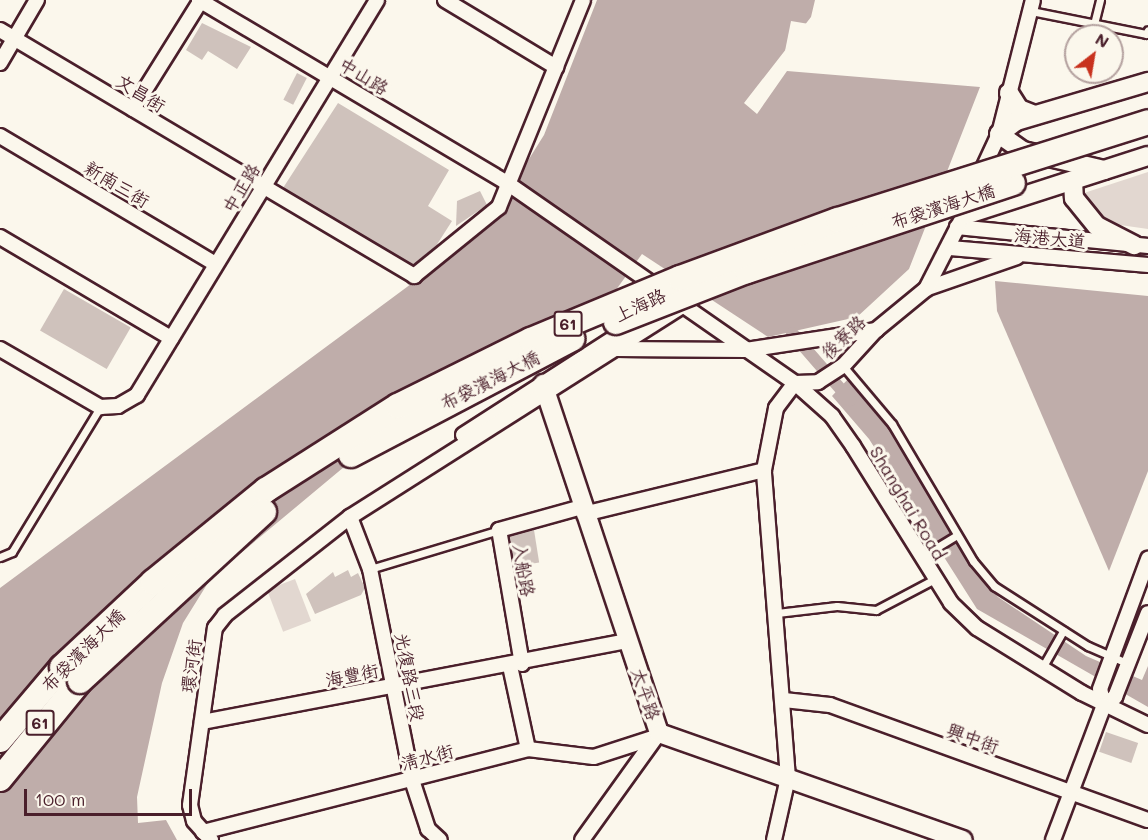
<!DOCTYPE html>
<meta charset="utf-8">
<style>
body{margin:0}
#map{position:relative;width:1148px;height:840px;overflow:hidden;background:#fbf7ec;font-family:Mali,"LXGW WenKai TC",sans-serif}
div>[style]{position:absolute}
.green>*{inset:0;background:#e2d7d0;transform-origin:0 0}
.water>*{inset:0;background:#bfadaa}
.pier>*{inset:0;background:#fbf7ec}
.canal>*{height:12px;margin:-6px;padding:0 6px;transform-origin:6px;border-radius:6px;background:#bfadaa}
.building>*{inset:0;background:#cfc2bc;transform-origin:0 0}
.roads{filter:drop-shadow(2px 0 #4a1f2b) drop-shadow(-2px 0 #4a1f2b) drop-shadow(0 2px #4a1f2b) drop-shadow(0 -2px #4a1f2b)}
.lane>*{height:7px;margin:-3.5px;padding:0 3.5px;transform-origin:3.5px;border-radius:3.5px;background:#fbf7ec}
.street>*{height:14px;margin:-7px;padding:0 7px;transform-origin:7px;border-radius:7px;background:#fbf7ec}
.secondary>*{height:18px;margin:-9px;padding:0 9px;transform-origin:9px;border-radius:9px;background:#fbf7ec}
.highway>*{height:24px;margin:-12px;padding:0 12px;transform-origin:12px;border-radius:12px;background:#fbf7ec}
.bridges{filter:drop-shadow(2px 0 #4a1f2b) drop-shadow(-2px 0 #4a1f2b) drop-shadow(0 2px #4a1f2b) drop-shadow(0 -2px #4a1f2b)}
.highway-bridge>*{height:24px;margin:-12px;padding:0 12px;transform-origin:12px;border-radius:12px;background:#fbf7ec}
span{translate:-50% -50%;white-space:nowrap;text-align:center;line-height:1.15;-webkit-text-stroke:6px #fbf7ec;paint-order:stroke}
.shield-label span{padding:2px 4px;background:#fbf7ec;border:2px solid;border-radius:4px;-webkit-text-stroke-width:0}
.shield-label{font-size:16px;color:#4a1f2b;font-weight:700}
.street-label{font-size:18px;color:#4a1f2b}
.north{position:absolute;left:1064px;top:24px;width:60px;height:60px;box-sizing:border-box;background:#fbf7ec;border:2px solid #b4a19f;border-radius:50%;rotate:31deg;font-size:16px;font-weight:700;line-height:24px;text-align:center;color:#4a1f2b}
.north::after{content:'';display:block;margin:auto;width:21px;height:27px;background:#c8321e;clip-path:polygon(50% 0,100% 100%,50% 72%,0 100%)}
.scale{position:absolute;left:24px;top:789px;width:168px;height:27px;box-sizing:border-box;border:3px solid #4a1f2b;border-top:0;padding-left:8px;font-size:18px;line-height:21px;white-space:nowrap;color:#4a1f2b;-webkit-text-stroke:4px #fbf7ec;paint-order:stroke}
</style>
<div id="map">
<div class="green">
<div style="clip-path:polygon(1148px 172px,1148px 229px,1113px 224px,1086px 201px,1084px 193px)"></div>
<div style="left:295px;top:579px;width:45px;height:30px;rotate:69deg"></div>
</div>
<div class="water">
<div style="clip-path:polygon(597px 0,815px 0,811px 17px,744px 103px,757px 114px,787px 71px,980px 87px,909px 269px,857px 317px,768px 337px,642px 254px,597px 316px,344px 467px,211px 578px,183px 623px,162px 683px,137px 797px,138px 823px,166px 820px,177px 840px,0 840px,0 588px,411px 284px,499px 207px,544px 135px)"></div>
<div style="clip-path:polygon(995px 281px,1148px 296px,1148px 471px,1109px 571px,997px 311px)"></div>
<div style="clip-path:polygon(849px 378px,890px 428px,966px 556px,998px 597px,1086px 656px,1142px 680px,1148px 666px,1148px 707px,977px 609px,869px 439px,832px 396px)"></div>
</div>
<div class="pier">
<div style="clip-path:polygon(791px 21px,809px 24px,785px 51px)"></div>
</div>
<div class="canal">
<div style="left:792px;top:333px;width:89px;rotate:49.1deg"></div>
</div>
<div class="building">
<div style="clip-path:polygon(202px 23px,251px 47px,237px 69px,208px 51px,202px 60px,186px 50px)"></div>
<div style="left:297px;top:73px;width:11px;height:30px;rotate:27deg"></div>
<div style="clip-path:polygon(338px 103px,449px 170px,428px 206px,452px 221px,436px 246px,413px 265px,283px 188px)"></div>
<div style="clip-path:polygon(480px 191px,487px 205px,456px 226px,457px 201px)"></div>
<div style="left:64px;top:289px;width:77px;height:48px;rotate:30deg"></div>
<div style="left:534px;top:530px;width:33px;height:26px;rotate:81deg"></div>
<div style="clip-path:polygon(348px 570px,351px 577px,358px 573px,365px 588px,361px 595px,315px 614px,306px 594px,333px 572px,335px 577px)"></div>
<div style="left:1106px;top:732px;width:34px;height:21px;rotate:19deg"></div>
</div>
<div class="roads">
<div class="lane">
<div style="left:1031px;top:11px;width:117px;rotate:11.3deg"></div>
<div style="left:1146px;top:34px;width:4px;rotate:-63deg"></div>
<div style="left:1094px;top:24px;width:25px;rotate:-76deg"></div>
<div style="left:843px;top:366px;width:76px;rotate:49.8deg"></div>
<div style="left:892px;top:424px;width:159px;rotate:59.4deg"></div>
<div style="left:973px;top:561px;width:33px;rotate:50deg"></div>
<div style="left:994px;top:586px;width:112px;rotate:32.6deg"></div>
<div style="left:1088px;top:646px;width:45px;rotate:23.7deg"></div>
<div style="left:0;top:557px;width:13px;rotate:-23deg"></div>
<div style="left:12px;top:552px;width:170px;rotate:-58.7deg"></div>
<div style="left:921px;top:557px;width:42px;rotate:-31.4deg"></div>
<div style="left:370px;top:569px;width:135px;rotate:-16.8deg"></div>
<div style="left:777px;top:613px;width:60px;rotate:-6.7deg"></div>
<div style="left:837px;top:606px;width:39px;rotate:6deg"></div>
<div style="left:876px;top:610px;width:64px;rotate:-27.8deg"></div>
<div style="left:1042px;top:668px;width:43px;rotate:-60.4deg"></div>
</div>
<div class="street">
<div style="left:199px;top:0;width:362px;rotate:30.7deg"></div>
<div style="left:510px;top:185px;width:347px;rotate:34.8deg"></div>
<div style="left:795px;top:383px;width:50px;rotate:41.7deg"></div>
<div style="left:832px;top:416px;width:37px;rotate:55deg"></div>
<div style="left:853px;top:446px;width:185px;rotate:58deg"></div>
<div style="left:951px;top:603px;width:36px;rotate:44deg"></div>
<div style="left:977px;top:628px;width:123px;rotate:31.8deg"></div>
<div style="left:1082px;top:693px;width:73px;rotate:25.9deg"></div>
<div style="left:445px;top:0;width:130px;rotate:31.1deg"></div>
<div style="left:0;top:30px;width:482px;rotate:30.7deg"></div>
<div style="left:414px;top:276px;width:109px;rotate:-39.1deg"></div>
<div style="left:499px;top:207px;width:223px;rotate:-67.9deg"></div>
<div style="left:0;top:63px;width:73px;rotate:-59.6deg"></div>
<div style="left:133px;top:109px;width:128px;rotate:-58deg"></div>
<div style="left:0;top:136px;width:251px;rotate:30.7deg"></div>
<div style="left:980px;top:175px;width:45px;rotate:-65.1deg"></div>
<div style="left:999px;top:134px;width:138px;rotate:-75.8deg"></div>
<div style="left:957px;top:227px;width:192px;rotate:5.7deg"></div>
<div style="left:0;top:237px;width:199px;rotate:30.6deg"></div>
<div style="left:950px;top:248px;width:199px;rotate:4.9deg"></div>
<div style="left:928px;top:288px;width:94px;rotate:-19.2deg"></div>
<div style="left:0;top:349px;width:116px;rotate:30.1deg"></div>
<div style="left:100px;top:407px;width:18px;rotate:-3deg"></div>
<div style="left:118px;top:406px;width:22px;rotate:-30deg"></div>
<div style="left:137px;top:395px;width:462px;rotate:-58.7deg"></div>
<div style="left:616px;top:349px;width:130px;rotate:0.4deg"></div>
<div style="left:746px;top:350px;width:132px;rotate:-8.7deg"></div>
<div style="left:463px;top:435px;width:203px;rotate:-32.8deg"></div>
<div style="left:584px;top:514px;width:185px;rotate:-13.7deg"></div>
<div style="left:350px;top:517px;width:56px;rotate:69deg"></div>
<div style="left:370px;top:569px;width:215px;rotate:78.7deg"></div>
<div style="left:412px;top:780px;width:52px;rotate:71.9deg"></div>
<div style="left:428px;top:829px;width:16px;rotate:43deg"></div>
<div style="left:522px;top:664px;width:136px;rotate:-99.7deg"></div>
<div style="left:499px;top:530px;width:86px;rotate:-15.5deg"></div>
<div style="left:510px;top:666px;width:85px;rotate:77.8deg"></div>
<div style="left:784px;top:700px;width:46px;rotate:6.2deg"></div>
<div style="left:830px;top:705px;width:338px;rotate:19.9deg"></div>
<div style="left:1104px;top:705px;width:16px;rotate:-104deg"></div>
<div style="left:1100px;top:689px;width:139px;rotate:-69.7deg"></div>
<div style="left:1104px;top:705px;width:14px;rotate:-36deg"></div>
<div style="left:1115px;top:697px;width:90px;rotate:-68.6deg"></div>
<div style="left:202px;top:722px;width:433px;rotate:-10.8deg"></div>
<div style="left:203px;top:832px;width:335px;rotate:-14.3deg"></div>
<div style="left:528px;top:749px;width:66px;rotate:6.9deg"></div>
<div style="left:594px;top:757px;width:65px;rotate:-17.9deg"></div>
<div style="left:211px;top:840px;width:25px;rotate:-132deg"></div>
<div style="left:194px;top:821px;width:16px;rotate:-104deg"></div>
<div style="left:190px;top:805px;width:179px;rotate:-82deg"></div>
<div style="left:215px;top:628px;width:16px;rotate:-52deg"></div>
<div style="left:225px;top:615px;width:159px;rotate:-38.1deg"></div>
<div style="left:350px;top:517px;width:393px;rotate:-32.4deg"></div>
<div style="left:582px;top:840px;width:127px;rotate:-54.3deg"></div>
<div style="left:774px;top:840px;width:64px;rotate:-77.3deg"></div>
<div style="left:788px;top:778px;width:309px;rotate:-94.5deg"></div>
<div style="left:764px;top:470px;width:63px;rotate:-79deg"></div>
<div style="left:776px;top:408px;width:31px;rotate:-53deg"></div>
<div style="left:795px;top:383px;width:23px;rotate:-2deg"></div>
<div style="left:818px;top:382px;width:30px;rotate:-33deg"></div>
<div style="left:843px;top:366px;width:49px;rotate:-47.5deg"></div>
<div style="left:876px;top:330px;width:65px;rotate:-39.4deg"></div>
<div style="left:926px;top:289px;width:92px;rotate:-62.9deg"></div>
<div style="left:1053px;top:840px;width:144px;rotate:-69.3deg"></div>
</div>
<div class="secondary">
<div style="left:1009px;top:93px;width:19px;rotate:58deg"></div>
<div style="left:1019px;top:109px;width:17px;rotate:21deg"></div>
<div style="left:1104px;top:170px;width:83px;rotate:-166.8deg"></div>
<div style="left:1023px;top:151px;width:29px;rotate:-145deg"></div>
<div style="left:999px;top:134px;width:21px;rotate:-37deg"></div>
<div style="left:1016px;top:121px;width:138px;rotate:-16.5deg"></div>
<div style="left:1073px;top:181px;width:17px;rotate:87deg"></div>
<div style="left:1074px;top:198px;width:36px;rotate:51deg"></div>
<div style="left:1097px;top:226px;width:42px;rotate:27.2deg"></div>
<div style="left:965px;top:215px;width:192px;rotate:-17.9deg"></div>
<div style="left:543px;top:384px;width:368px;rotate:71.6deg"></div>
<div style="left:659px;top:733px;width:322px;rotate:19.4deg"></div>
</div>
<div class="highway">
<div style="left:0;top:740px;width:96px;rotate:-49.7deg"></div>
<div style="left:0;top:779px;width:127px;rotate:-50.8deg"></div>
</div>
</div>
<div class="bridges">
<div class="highway-bridge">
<div style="left:616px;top:322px;width:141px;rotate:-21.3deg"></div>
<div style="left:747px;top:271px;width:280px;rotate:-18.3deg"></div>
<div style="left:351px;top:455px;width:250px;rotate:-27.7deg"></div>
<div style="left:62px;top:667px;width:125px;rotate:-43deg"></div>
<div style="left:153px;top:582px;width:146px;rotate:-39.2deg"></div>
<div style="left:266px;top:490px;width:156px;rotate:-32.5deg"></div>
<div style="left:398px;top:406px;width:148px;rotate:-26.4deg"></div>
<div style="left:531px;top:340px;width:161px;rotate:-22.6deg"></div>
<div style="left:680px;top:278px;width:168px;rotate:-20.2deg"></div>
<div style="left:838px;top:220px;width:325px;rotate:-17.5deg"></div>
<div style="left:80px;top:681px;width:250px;rotate:-42.6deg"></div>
</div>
</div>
<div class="shield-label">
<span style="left:568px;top:324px">61</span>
<span style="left:40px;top:723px">61</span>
</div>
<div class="street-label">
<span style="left:364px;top:76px;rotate:31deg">中山路</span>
<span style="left:141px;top:93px;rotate:32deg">文昌街</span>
<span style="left:117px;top:184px;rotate:31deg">新南三街</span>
<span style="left:241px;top:188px;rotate:-59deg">中正路</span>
<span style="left:943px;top:206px;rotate:-18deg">布袋濱海大橋</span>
<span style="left:1050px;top:238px;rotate:5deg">海港大道</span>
<span style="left:640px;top:305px;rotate:-25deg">上海路</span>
<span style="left:843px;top:337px;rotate:-44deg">後寮路</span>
<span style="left:490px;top:380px;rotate:-27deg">布袋濱海大橋</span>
<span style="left:908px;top:503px;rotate:59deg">Shanghai Road</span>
<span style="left:524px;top:570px;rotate:80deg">入船路</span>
<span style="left:83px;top:650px;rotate:-45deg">布袋濱海大橋</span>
<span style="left:191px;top:666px;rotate:-82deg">環河街</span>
<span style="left:352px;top:675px;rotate:-11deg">海豐街</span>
<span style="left:410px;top:677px;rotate:79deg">光復路三段</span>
<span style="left:646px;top:694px;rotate:71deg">太平路</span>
<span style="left:973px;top:738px;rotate:20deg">興中街</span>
<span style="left:427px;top:757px;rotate:-15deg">清水街</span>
</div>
<div class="north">N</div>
<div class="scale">100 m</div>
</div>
